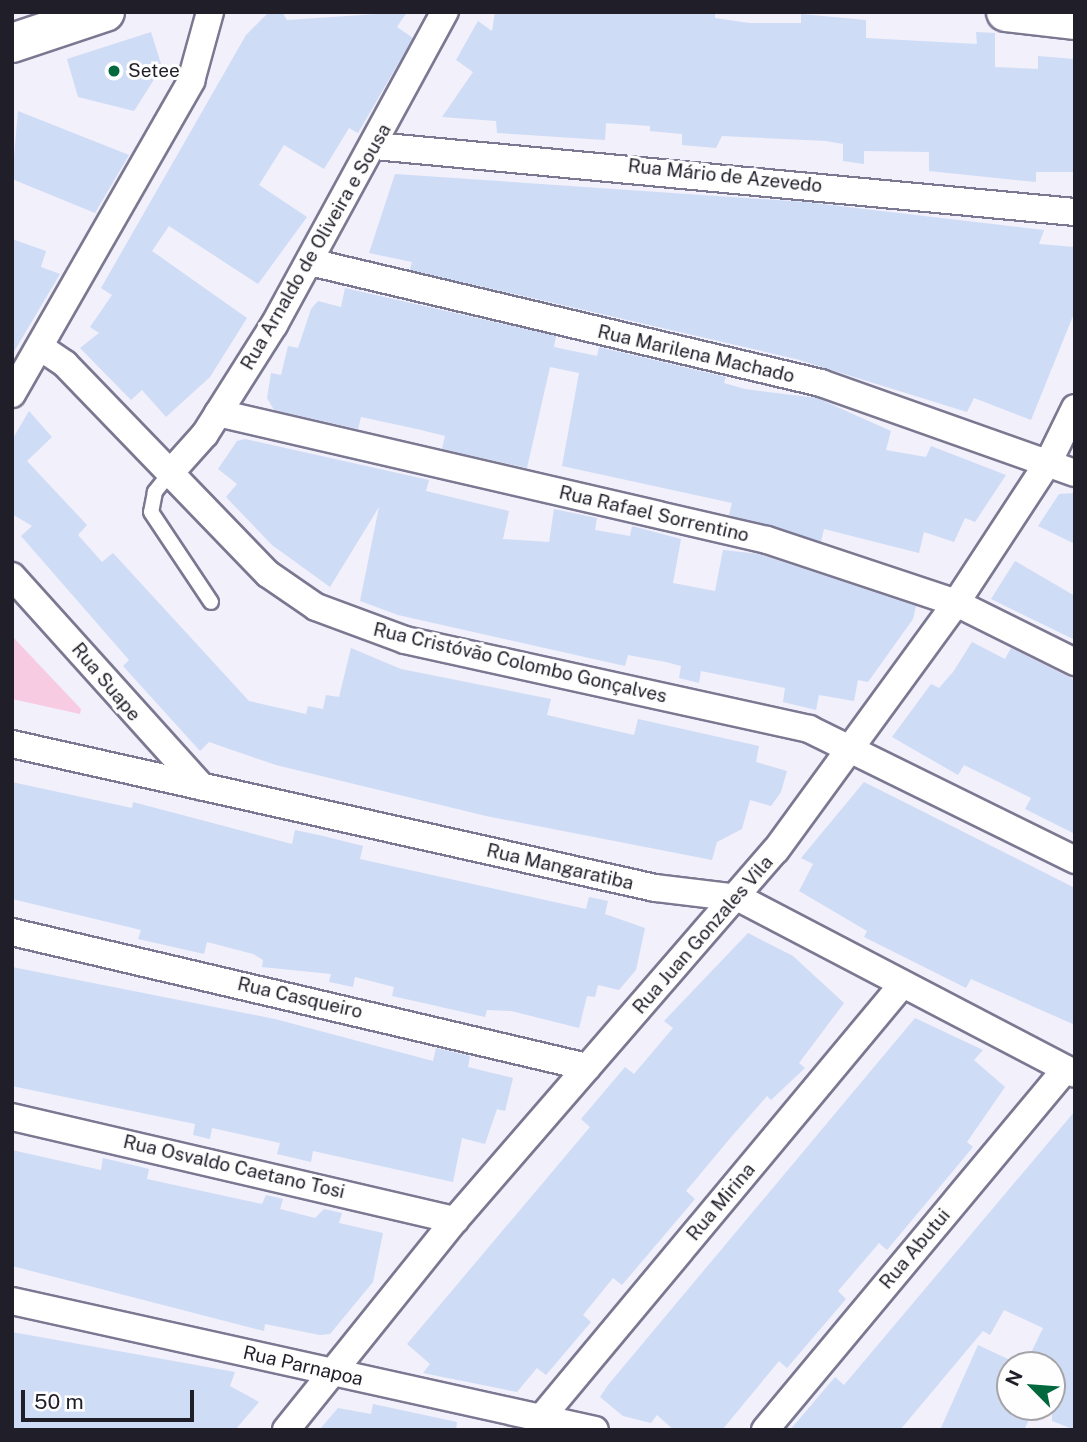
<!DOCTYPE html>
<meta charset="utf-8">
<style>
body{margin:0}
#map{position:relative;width:1087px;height:1442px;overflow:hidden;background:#f1f0fb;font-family:"Public Sans",sans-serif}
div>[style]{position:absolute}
.green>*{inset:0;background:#f7cce3}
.building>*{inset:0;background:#cfdcf6}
.roads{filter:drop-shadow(2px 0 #7b7891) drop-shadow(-2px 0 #7b7891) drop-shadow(0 2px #7b7891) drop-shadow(0 -2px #7b7891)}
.lane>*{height:14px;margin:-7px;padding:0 7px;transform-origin:7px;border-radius:7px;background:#fff}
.street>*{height:26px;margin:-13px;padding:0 13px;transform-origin:13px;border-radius:13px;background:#fff}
.secondary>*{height:38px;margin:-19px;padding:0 19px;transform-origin:19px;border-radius:19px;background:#fff}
.dots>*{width:19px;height:19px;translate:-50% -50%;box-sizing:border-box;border:4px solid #fefefe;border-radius:50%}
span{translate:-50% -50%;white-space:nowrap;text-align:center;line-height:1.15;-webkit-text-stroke:6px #fefefe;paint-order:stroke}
.poi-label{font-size:19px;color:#201f29}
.left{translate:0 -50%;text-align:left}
.street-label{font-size:19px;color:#201f29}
.frame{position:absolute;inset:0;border:14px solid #201f29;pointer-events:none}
.north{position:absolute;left:996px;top:1351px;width:70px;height:70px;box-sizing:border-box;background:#fefefe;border:2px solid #a5a5a9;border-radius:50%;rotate:295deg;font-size:19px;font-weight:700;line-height:28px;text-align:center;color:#201f29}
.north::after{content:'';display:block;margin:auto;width:24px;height:32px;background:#01683d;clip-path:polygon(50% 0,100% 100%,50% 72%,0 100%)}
.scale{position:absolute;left:21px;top:1390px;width:173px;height:32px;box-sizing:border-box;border:4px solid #201f29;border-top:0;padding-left:9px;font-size:21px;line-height:24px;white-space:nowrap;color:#201f29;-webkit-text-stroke:5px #fefefe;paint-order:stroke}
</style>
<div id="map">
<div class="green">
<div style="clip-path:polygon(12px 636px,81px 709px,80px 714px,12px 699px)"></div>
</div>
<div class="building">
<div style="clip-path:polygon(269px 12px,282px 12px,287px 20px,407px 12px,397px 27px,413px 38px,358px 133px,349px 128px,324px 169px,284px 145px,259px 185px,307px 217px,258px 284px,169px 226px,152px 251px,247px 318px,210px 377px,166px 417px,142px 390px,131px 400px,80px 348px,99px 333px,90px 327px,112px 295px,101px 288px,246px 35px)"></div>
<div style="clip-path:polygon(495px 12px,715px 12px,715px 18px,749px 23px,801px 23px,801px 14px,866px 20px,866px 38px,977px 44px,976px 32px,995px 33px,995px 67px,1038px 69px,1038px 56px,1075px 59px,1075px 172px,1036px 172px,1036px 182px,929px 171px,929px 152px,864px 151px,864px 164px,843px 161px,843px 144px,826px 141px,722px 136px,716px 148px,682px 145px,682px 134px,650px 131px,650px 126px,606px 123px,605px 140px,497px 133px,496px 121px,442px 117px,473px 72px,456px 60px,478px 21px,492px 31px)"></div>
<div style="clip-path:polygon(151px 32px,162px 67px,134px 111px,78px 97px,67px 59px)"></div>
<div style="clip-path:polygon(18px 111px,129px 155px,95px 213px,12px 179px)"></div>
<div style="clip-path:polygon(395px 174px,805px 202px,1044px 230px,1039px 244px,1075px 247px,1075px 311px,1031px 420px,974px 398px,967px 412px,796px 359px,410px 270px,412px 262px,369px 253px)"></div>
<div style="clip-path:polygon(12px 239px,46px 251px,41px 267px,60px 274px,12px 355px)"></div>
<div style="clip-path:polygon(345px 288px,556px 336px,554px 347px,597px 356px,599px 347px,726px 377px,724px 383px,745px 389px,817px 398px,891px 431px,886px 450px,926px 457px,931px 446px,1006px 475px,975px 522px,965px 518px,954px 542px,924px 532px,919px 553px,824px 529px,821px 542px,729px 515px,732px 503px,562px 466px,579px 373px,550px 367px,527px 468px,442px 449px,445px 436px,417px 429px,361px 417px,358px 429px,274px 410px,267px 398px,271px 373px,281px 375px,288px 346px,298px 348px,311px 309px,318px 301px,341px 307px)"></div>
<div style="clip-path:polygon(29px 411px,52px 437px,27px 461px,87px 525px,78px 535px,102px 562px,113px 553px,249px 701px,306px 714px,308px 706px,323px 709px,326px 695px,339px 697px,351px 648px,401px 669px,551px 699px,547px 715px,634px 735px,638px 719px,759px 746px,756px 762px,787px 771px,781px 792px,771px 806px,750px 800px,742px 829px,717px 842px,712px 860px,486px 816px,276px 765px,209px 742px,200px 751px,123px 666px,129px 660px,21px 536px,32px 526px,12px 514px,12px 440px)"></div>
<div style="clip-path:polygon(245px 439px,429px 480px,426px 491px,509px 511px,503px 539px,549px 542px,554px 509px,597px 518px,595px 530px,630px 536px,632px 526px,681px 539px,673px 583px,715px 591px,723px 550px,759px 554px,916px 606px,913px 619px,868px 682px,858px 680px,854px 701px,819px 695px,816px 710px,783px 702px,785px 688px,701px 671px,699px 683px,679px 678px,681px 666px,666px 662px,628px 655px,625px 666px,398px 615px,360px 601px,379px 507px,330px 587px,272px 545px,226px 497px,237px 484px,218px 469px,237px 441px)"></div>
<div style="clip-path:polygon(1075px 493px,1075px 544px,1038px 526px,1059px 494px)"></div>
<div style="clip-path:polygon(1015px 561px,1075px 596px,1075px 640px,991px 599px)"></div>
<div style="clip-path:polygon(972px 642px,1005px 659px,1011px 648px,1075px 680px,1075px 834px,1025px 809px,1031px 798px,964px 765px,958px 775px,892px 737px,931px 684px,939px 688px,953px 672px)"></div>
<div style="clip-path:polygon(12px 782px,132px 808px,133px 802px,292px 844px,295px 830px,323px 836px,363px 846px,360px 859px,586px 909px,589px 897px,608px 901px,605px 914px,645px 928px,636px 970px,619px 990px,598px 985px,595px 997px,587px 996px,579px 1028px,511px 1011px,487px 1010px,485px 1017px,419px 1002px,392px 996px,394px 987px,355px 977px,353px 987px,329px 982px,331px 974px,262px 967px,263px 960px,253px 954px,207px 942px,204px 954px,138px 939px,141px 930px,12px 899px)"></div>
<div style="clip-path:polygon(864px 782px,1075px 888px,1075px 1025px,971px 979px,966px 988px,864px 937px,867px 931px,799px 891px,813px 864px,801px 858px)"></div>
<div style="clip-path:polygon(748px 933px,793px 956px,844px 1003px,799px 1063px,805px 1068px,771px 1100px,767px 1096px,732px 1136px,686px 1191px,695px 1199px,622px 1285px,613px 1278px,583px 1315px,591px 1322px,546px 1375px,537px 1368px,517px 1392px,423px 1373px,430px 1364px,407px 1344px,590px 1127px,581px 1119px,625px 1067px,634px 1074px,673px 1028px,664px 1021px)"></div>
<div style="clip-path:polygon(12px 967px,275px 1019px,433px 1061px,436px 1048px,470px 1056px,468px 1067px,513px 1078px,505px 1111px,497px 1109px,485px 1144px,462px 1138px,453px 1182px,313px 1151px,311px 1162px,277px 1154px,280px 1143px,212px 1128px,210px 1139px,193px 1135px,195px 1124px,12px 1086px)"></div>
<div style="clip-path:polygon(915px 1018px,983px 1050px,974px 1060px,1005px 1087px,967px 1142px,973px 1147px,887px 1250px,879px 1243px,838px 1291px,846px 1299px,787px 1368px,779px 1361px,722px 1430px,674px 1430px,657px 1415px,651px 1423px,623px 1416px,600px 1397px,608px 1385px)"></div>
<div style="clip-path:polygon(1075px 1111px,1075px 1430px,1052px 1421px,1052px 1365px,1025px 1365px,1043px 1328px,1004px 1310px,990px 1335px,983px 1331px,900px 1430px,790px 1430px,835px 1377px,844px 1385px)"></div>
<div style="clip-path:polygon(12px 1150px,101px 1170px,103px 1158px,137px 1166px,149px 1169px,147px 1179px,262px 1204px,266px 1195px,283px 1199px,280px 1209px,315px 1218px,324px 1209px,342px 1213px,339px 1223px,383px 1233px,373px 1282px,330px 1334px,320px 1335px,265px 1324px,264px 1331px,12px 1266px)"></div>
<div style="clip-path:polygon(12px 1332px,235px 1372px,230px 1386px,259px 1402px,235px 1430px,12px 1430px)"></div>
<div style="clip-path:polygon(978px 1345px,1010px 1360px,1010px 1407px,1035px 1407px,1024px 1430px,940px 1430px)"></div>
<div style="clip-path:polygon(373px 1404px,457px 1422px,456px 1430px,319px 1430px,338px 1408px,371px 1414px)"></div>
</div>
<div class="roads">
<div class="lane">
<div style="left:171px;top:472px;width:26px;rotate:129deg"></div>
<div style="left:155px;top:492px;width:20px;rotate:101deg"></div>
<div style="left:151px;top:512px;width:108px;rotate:56.3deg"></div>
</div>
<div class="street">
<div style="left:375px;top:146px;width:703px;rotate:5.39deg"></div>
<div style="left:310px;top:262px;width:525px;rotate:13.32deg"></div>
<div style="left:821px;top:383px;width:269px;rotate:19.5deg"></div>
<div style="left:40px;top:347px;width:30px;rotate:34deg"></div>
<div style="left:65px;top:364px;width:292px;rotate:46deg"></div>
<div style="left:268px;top:574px;width:58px;rotate:34.5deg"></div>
<div style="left:316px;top:607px;width:95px;rotate:20.3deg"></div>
<div style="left:405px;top:640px;width:414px;rotate:12.4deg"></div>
<div style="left:809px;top:729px;width:297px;rotate:26.2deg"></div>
<div style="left:12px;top:394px;width:361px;rotate:-60.2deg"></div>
<div style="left:191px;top:81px;width:72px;rotate:-74.6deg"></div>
<div style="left:218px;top:413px;width:563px;rotate:13.03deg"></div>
<div style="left:767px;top:540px;width:199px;rotate:18.4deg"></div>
<div style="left:956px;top:603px;width:133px;rotate:26.4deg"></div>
<div style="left:171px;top:472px;width:51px;rotate:-48.2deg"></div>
<div style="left:205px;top:434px;width:129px;rotate:-57.7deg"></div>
<div style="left:274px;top:325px;width:357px;rotate:-61.4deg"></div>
<div style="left:12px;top:576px;width:283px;rotate:48deg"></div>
<div style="left:12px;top:744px;width:659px;rotate:12.62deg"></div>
<div style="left:655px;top:888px;width:85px;rotate:6.8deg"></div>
<div style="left:739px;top:898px;width:379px;rotate:27.6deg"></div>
<div style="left:12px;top:932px;width:591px;rotate:13.21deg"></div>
<div style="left:12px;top:1117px;width:455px;rotate:13.1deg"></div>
<div style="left:12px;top:1301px;width:597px;rotate:12.48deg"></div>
<div style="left:541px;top:1418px;width:562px;rotate:-50.19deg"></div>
<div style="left:286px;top:1430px;width:270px;rotate:-51.2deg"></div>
<div style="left:455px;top:1220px;width:490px;rotate:-49.1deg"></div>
<div style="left:776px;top:850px;width:306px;rotate:-53.9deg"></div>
<div style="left:956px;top:603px;width:170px;rotate:-56.8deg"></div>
<div style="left:1049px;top:461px;width:59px;rotate:-63.9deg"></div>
<div style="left:765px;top:1430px;width:470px;rotate:-50.2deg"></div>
</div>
<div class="secondary">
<div style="left:1006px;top:12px;width:69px;rotate:6.6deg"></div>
<div style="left:12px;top:43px;width:98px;rotate:-18.4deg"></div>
</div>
</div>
<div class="dots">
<div style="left:114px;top:71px;background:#01683d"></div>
</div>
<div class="poi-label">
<span class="left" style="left:128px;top:71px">Setee</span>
</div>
<div class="street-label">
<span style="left:725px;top:176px;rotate:6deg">Rua Mário de Azevedo</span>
<span style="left:316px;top:247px;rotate:-60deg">Rua Arnaldo de Oliveira e Sousa</span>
<span style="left:696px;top:354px;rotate:13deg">Rua Marilena Machado</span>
<span style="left:654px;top:514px;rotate:13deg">Rua Rafael Sorrentino</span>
<span style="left:520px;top:663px;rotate:13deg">Rua Cristóvão Colombo Gonçalves</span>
<span style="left:106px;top:682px;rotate:50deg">Rua Suape</span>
<span style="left:560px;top:867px;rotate:13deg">Rua Mangaratiba</span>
<span style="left:703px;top:935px;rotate:-49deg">Rua Juan Gonzales Vila</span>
<span style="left:300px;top:998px;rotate:13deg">Rua Casqueiro</span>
<span style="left:234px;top:1167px;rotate:13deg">Rua Osvaldo Caetano Tosi</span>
<span style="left:721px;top:1202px;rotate:-50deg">Rua Mirina</span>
<span style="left:915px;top:1249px;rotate:-50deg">Rua Abutui</span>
<span style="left:303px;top:1366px;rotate:13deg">Rua Parnapoa</span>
</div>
<div class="frame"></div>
<div class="north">N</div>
<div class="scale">50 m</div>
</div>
